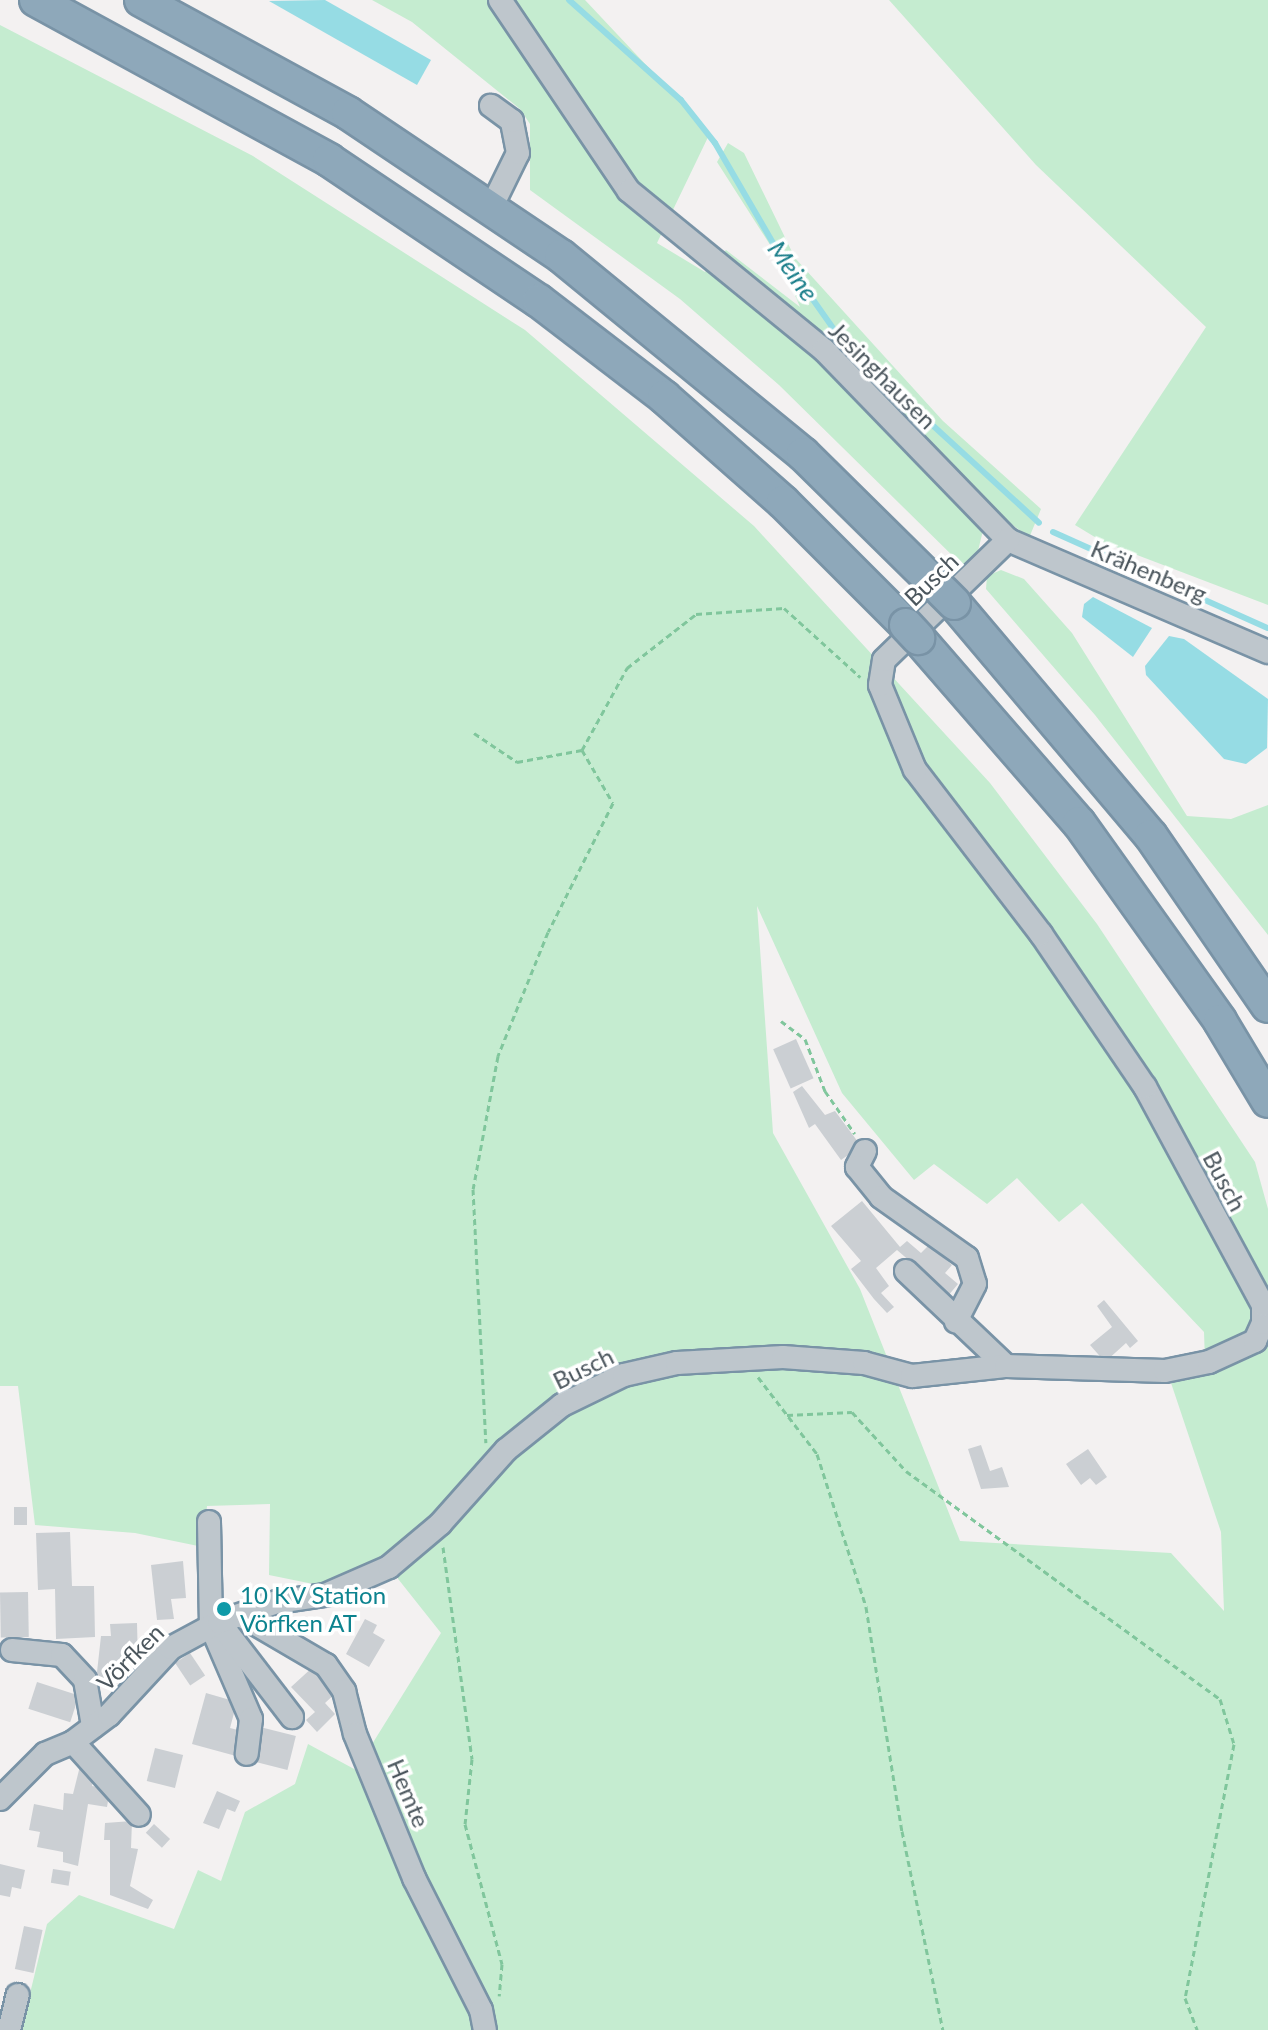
<!DOCTYPE html>
<meta charset="utf-8">
<style>
body{margin:0}
#map{position:relative;width:1268px;height:2030px;overflow:hidden;background:#f3f1f1;font-family:Lato,sans-serif}
div>[style]{position:absolute}
.green>*{inset:0;background:#c5ecd0}
.water>*{inset:0;background:#96dce4}
.stream>*{height:6px;margin:-3px;padding:0 3px;transform-origin:3px;border-radius:3px;background:#96dce4}
.building>*{inset:0;background:#cbcfd3;transform-origin:0 0}
.path>*{height:3px;margin-top:-1.5px;transform-origin:0;background:repeating-linear-gradient(90deg,#80c69c 0 6px,transparent 0 10px)}
.roads{filter:drop-shadow(2px 0 #7993a6) drop-shadow(-2px 0 #7993a6) drop-shadow(0 2px #7993a6) drop-shadow(0 -2px #7993a6)}
.minor>*{height:22px;margin:-11px;padding:0 11px;transform-origin:11px;border-radius:11px;background:#bec6cc}
.highway>*{height:32px;margin:-16px;padding:0 16px;transform-origin:16px;border-radius:16px;background:#8ea8ba}
.bridges{filter:drop-shadow(2px 0 #7993a6) drop-shadow(-2px 0 #7993a6) drop-shadow(0 2px #7993a6) drop-shadow(0 -2px #7993a6)}
.highway-bridge>*{height:32px;margin:-16px;padding:0 16px;transform-origin:16px;border-radius:16px;background:#8ea8ba}
.dots>*{width:22px;height:22px;translate:-50% -50%;box-sizing:border-box;border:4px solid #fff;border-radius:50%}
span{translate:-50% -50%;white-space:nowrap;text-align:center;line-height:1.15;-webkit-text-stroke:7px #fff;paint-order:stroke}
.street-label{font-size:24px;color:#4b565d}
.culture-label{font-size:24px;color:#0d838f}
.left{translate:0 -50%;text-align:left}
.water-label{font-size:26px;color:#1a7e8a;font-style:italic}
</style>
<div id="map">
<div class="green">
<div style="clip-path:polygon(372px 0,585px 0,710px 133px,657px 243px,705px 272px,726px 250px,800px 307px,781px 262px,717px 162px,728px 143px,744px 153px,795px 258px,943px 421px,1041px 509px,1029px 538px,989px 506px,977px 555px,962px 565px,779px 385px,680px 299px,530px 190px,530px 124px,520px 109px,412px 22px)"></div>
<div style="clip-path:polygon(889px 0,1268px 0,1268px 605px,1103px 542px,1075px 525px,1206px 327px,1036px 165px)"></div>
<div style="clip-path:polygon(evenodd,0 25px,253px 156px,525px 330px,754px 526px,990px 783px,1097px 924px,1255px 1162px,1268px 1209px,1268px 2030px,21px 2030px,47px 1924px,79px 1895px,174px 1929px,198px 1870px,221px 1881px,245px 1812px,295px 1784px,308px 1744px,356px 1770px,441px 1633px,391px 1570px,323px 1586px,269px 1575px,270px 1504px,207px 1506px,203px 1547px,135px 1533px,35px 1525px,18px 1386px,0 1386px,0 25px,757px 906px,842px 1093px,914px 1180px,934px 1164px,987px 1204px,1017px 1178px,1059px 1222px,1082px 1203px,1204px 1332px,1205px 1362px,1166px 1368px,1221px 1532px,1224px 1611px,1171px 1553px,960px 1541px,860px 1289px,773px 1133px,757px 906px)"></div>
<div style="clip-path:polygon(1001px 570px,1024px 579px,1072px 633px,1187px 816px,1231px 819px,1268px 805px,1268px 935px,1095px 715px,986px 589px,987px 576px)"></div>
</div>
<div class="water">
<div style="clip-path:polygon(325px 0,431px 60px,417px 85px,269px 1px)"></div>
<div style="clip-path:polygon(1093px 597px,1152px 628px,1133px 657px,1082px 617px,1084px 604px)"></div>
<div style="clip-path:polygon(1169px 636px,1184px 639px,1268px 699px,1267px 748px,1246px 764px,1224px 759px,1146px 675px,1145px 666px)"></div>
</div>
<div class="stream">
<div style="left:569px;top:0;width:150px;rotate:41.8deg"></div>
<div style="left:681px;top:100px;width:55px;rotate:51.7deg"></div>
<div style="left:715px;top:143px;width:116px;rotate:59.9deg"></div>
<div style="left:773px;top:243px;width:125px;rotate:54.8deg"></div>
<div style="left:845px;top:345px;width:263px;rotate:42.5deg"></div>
<div style="left:1053px;top:532px;width:235px;rotate:24.1deg"></div>
</div>
<div class="building">
<div style="left:796px;top:1039px;width:43px;height:25px;rotate:66deg"></div>
<div style="clip-path:polygon(802px 1086px,825px 1115px,835px 1111px,861px 1146px,841px 1160px,815px 1124px,809px 1128px,793px 1092px)"></div>
<div style="clip-path:polygon(862px 1201px,900px 1247px,907px 1241px,921px 1253px,929px 1245px,952px 1265px,945px 1273px,958px 1284px,942px 1303px,927px 1290px,934px 1282px,897px 1250px,876px 1268px,889px 1286px,881px 1293px,894px 1307px,887px 1313px,874px 1299px,851px 1269px,861px 1261px,831px 1226px)"></div>
<div style="clip-path:polygon(1104px 1300px,1138px 1341px,1130px 1348px,1126px 1343px,1105px 1362px,1090px 1345px,1112px 1327px,1097px 1306px)"></div>
<div style="clip-path:polygon(981px 1445px,990px 1471px,1002px 1467px,1009px 1487px,981px 1489px,968px 1449px)"></div>
<div style="clip-path:polygon(1088px 1449px,1107px 1477px,1096px 1485px,1090px 1478px,1081px 1485px,1066px 1464px)"></div>
<div style="left:14px;top:1507px;width:13px;height:18px"></div>
<div style="clip-path:polygon(70px 1532px,72px 1586px,94px 1586px,95px 1637px,56px 1639px,55px 1589px,38px 1590px,36px 1533px)"></div>
<div style="clip-path:polygon(183px 1561px,186px 1598px,171px 1599px,174px 1619px,157px 1620px,151px 1565px)"></div>
<div style="left:28px;top:1592px;width:45px;height:28px;rotate:89deg"></div>
<div style="clip-path:polygon(365px 1619px,377px 1625px,373px 1633px,385px 1640px,369px 1667px,346px 1654px)"></div>
<div style="clip-path:polygon(137px 1623px,138px 1662px,111px 1663px,111px 1680px,96px 1681px,101px 1636px,111px 1636px,110px 1624px)"></div>
<div style="left:190px;top:1653px;width:27px;height:18px;rotate:56deg"></div>
<div style="clip-path:polygon(314px 1666px,338px 1691px,325px 1703px,335px 1714px,317px 1732px,306px 1720px,315px 1712px,291px 1687px)"></div>
<div style="left:37px;top:1682px;width:44px;height:28px;rotate:18deg"></div>
<div style="clip-path:polygon(206px 1693px,237px 1702px,230px 1728px,238px 1730px,241px 1738px,236px 1756px,192px 1744px)"></div>
<div style="left:260px;top:1727px;width:37px;height:35px;rotate:14deg"></div>
<div style="left:155px;top:1748px;width:29px;height:34px;rotate:14deg"></div>
<div style="clip-path:polygon(81px 1762px,94px 1773px,92px 1786px,110px 1789px,107px 1807px,88px 1804px,78px 1866px,63px 1862px,63px 1852px,37px 1847px,40px 1832px,29px 1830px,34px 1804px,63px 1810px,64px 1793px,73px 1794px)"></div>
<div style="clip-path:polygon(217px 1791px,240px 1801px,235px 1812px,227px 1809px,219px 1829px,203px 1823px)"></div>
<div style="clip-path:polygon(132px 1821px,131px 1848px,138px 1849px,130px 1886px,153px 1900px,148px 1909px,110px 1895px,110px 1840px,104px 1840px,105px 1823px)"></div>
<div style="left:154px;top:1824px;width:22px;height:12px;rotate:43deg"></div>
<div style="clip-path:polygon(0 1864px,25px 1870px,21px 1889px,12px 1887px,10px 1897px,0 1895px)"></div>
<div style="left:53px;top:1869px;width:18px;height:14px;rotate:9deg"></div>
<div style="left:24px;top:1926px;width:19px;height:44px;rotate:12deg"></div>
</div>
<div class="path">
<div style="left:474px;top:733px;width:52px;rotate:34deg"></div>
<div style="left:517px;top:762px;width:66px;rotate:-10.5deg"></div>
<div style="left:582px;top:750px;width:61px;rotate:59.7deg"></div>
<div style="left:613px;top:803px;width:144px;rotate:116.7deg"></div>
<div style="left:548px;top:932px;width:134px;rotate:112deg"></div>
<div style="left:498px;top:1056px;width:135px;rotate:100.6deg"></div>
<div style="left:473px;top:1189px;width:254px;rotate:87.1deg"></div>
<div style="left:582px;top:750px;width:94px;rotate:-61.2deg"></div>
<div style="left:627px;top:668px;width:88px;rotate:-38deg"></div>
<div style="left:696px;top:614px;width:88px;rotate:-3.9deg"></div>
<div style="left:784px;top:608px;width:103px;rotate:42.2deg"></div>
<div style="left:781px;top:1021px;width:30px;rotate:37deg"></div>
<div style="left:805px;top:1039px;width:56px;rotate:69deg"></div>
<div style="left:825px;top:1091px;width:52px;rotate:55.1deg"></div>
<div style="left:758px;top:1377px;width:97px;rotate:52.5deg"></div>
<div style="left:817px;top:1454px;width:161px;rotate:72.2deg"></div>
<div style="left:866px;top:1607px;width:227px;rotate:80.9deg"></div>
<div style="left:902px;top:1831px;width:203px;rotate:78.4deg"></div>
<div style="left:787px;top:1415px;width:65px;rotate:-2.6deg"></div>
<div style="left:852px;top:1412px;width:80px;rotate:47.5deg"></div>
<div style="left:906px;top:1471px;width:388px;rotate:36deg"></div>
<div style="left:1220px;top:1699px;width:47px;rotate:72.7deg"></div>
<div style="left:1234px;top:1744px;width:259px;rotate:100.9deg"></div>
<div style="left:1185px;top:1998px;width:34px;rotate:69deg"></div>
<div style="left:443px;top:1547px;width:214px;rotate:82.2deg"></div>
<div style="left:472px;top:1759px;width:65px;rotate:96.1deg"></div>
<div style="left:465px;top:1824px;width:145px;rotate:75.2deg"></div>
<div style="left:502px;top:1964px;width:32px;rotate:95deg"></div>
</div>
<div class="roads">
<div class="minor">
<div style="left:500px;top:0;width:230px;rotate:56deg"></div>
<div style="left:629px;top:191px;width:252px;rotate:39.2deg"></div>
<div style="left:824px;top:350px;width:264px;rotate:45.9deg"></div>
<div style="left:1008px;top:540px;width:283px;rotate:23.3deg"></div>
<div style="left:491px;top:208px;width:61px;rotate:-63.9deg"></div>
<div style="left:518px;top:153px;width:33px;rotate:-101deg"></div>
<div style="left:512px;top:121px;width:26px;rotate:-144deg"></div>
<div style="left:865px;top:1151px;width:18px;rotate:117deg"></div>
<div style="left:857px;top:1167px;width:38px;rotate:51deg"></div>
<div style="left:881px;top:1197px;width:105px;rotate:35.3deg"></div>
<div style="left:967px;top:1258px;width:27px;rotate:73deg"></div>
<div style="left:975px;top:1284px;width:42px;rotate:117.2deg"></div>
<div style="left:906px;top:1271px;width:138px;rotate:43.5deg"></div>
<div style="left:209px;top:1522px;width:104px;rotate:88.9deg"></div>
<div style="left:211px;top:1626px;width:101px;rotate:66.7deg"></div>
<div style="left:251px;top:1719px;width:35px;rotate:97deg"></div>
<div style="left:242px;top:1616px;width:97px;rotate:30.3deg"></div>
<div style="left:326px;top:1665px;width:32px;rotate:55deg"></div>
<div style="left:344px;top:1691px;width:44px;rotate:75.7deg"></div>
<div style="left:355px;top:1734px;width:156px;rotate:67.7deg"></div>
<div style="left:414px;top:1878px;width:148px;rotate:63.1deg"></div>
<div style="left:481px;top:2010px;width:20px;rotate:79deg"></div>
<div style="left:219px;top:1622px;width:120px;rotate:52.5deg"></div>
<div style="left:12px;top:1650px;width:50px;rotate:5.7deg"></div>
<div style="left:62px;top:1655px;width:34px;rotate:47deg"></div>
<div style="left:85px;top:1680px;width:47px;rotate:80.1deg"></div>
<div style="left:73px;top:1742px;width:98px;rotate:47.9deg"></div>
<div style="left:0;top:1799px;width:64px;rotate:-45deg"></div>
<div style="left:45px;top:1754px;width:30px;rotate:-23deg"></div>
<div style="left:73px;top:1742px;width:45px;rotate:-36.9deg"></div>
<div style="left:109px;top:1715px;width:91px;rotate:-47.2deg"></div>
<div style="left:171px;top:1648px;width:55px;rotate:-28.4deg"></div>
<div style="left:219px;top:1622px;width:61px;rotate:-19deg"></div>
<div style="left:277px;top:1602px;width:49px;rotate:-8.3deg"></div>
<div style="left:325px;top:1595px;width:70px;rotate:-23.6deg"></div>
<div style="left:389px;top:1567px;width:67px;rotate:-40.1deg"></div>
<div style="left:440px;top:1524px;width:99px;rotate:-48.3deg"></div>
<div style="left:506px;top:1450px;width:72px;rotate:-38.8deg"></div>
<div style="left:562px;top:1405px;width:69px;rotate:-25.8deg"></div>
<div style="left:624px;top:1375px;width:54px;rotate:-12.8deg"></div>
<div style="left:677px;top:1363px;width:106px;rotate:-3.2deg"></div>
<div style="left:783px;top:1357px;width:81px;rotate:4.2deg"></div>
<div style="left:864px;top:1363px;width:50px;rotate:15.2deg"></div>
<div style="left:912px;top:1376px;width:95px;rotate:-6.1deg"></div>
<div style="left:1006px;top:1366px;width:159px;rotate:1.8deg"></div>
<div style="left:1165px;top:1371px;width:45px;rotate:-11.6deg"></div>
<div style="left:1209px;top:1362px;width:51px;rotate:-24.5deg"></div>
<div style="left:1255px;top:1341px;width:20px;rotate:-66deg"></div>
<div style="left:1263px;top:1323px;width:18px;rotate:-90deg"></div>
<div style="left:1263px;top:1305px;width:248px;rotate:-118.4deg"></div>
<div style="left:1145px;top:1087px;width:185px;rotate:-124.2deg"></div>
<div style="left:1041px;top:934px;width:207px;rotate:-127.5deg"></div>
<div style="left:915px;top:770px;width:92px;rotate:-112.4deg"></div>
<div style="left:880px;top:685px;width:25px;rotate:-81deg"></div>
<div style="left:884px;top:660px;width:173px;rotate:-44.1deg"></div>
<div style="left:9px;top:2030px;width:36px;rotate:-76deg"></div>
</div>
<div class="highway">
<div style="left:36px;top:0;width:334px;rotate:28.6deg"></div>
<div style="left:329px;top:160px;width:253px;rotate:33.9deg"></div>
<div style="left:539px;top:301px;width:158px;rotate:37.5deg"></div>
<div style="left:664px;top:397px;width:159px;rotate:41.4deg"></div>
<div style="left:783px;top:502px;width:174px;rotate:45deg"></div>
<div style="left:141px;top:0;width:236px;rotate:28.6deg"></div>
<div style="left:348px;top:113px;width:257px;rotate:33.9deg"></div>
<div style="left:561px;top:256px;width:313px;rotate:39.3deg"></div>
<div style="left:803px;top:454px;width:195px;rotate:44.6deg"></div>
<div style="left:954px;top:603px;width:305px;rotate:49.8deg"></div>
<div style="left:1151px;top:836px;width:206px;rotate:55.5deg"></div>
<div style="left:918px;top:638px;width:245px;rotate:49deg"></div>
<div style="left:1079px;top:823px;width:243px;rotate:54.5deg"></div>
<div style="left:1220px;top:1021px;width:93px;rotate:59deg"></div>
</div>
</div>
<div class="bridges">
<div class="highway-bridge">
<div style="left:942px;top:591px;width:17px;rotate:45deg"></div>
<div style="left:906px;top:625px;width:18px;rotate:47deg"></div>
</div>
</div>
<div class="dots">
<div style="left:224px;top:1609px;background:#0f9aa8"></div>
</div>
<div class="street-label">
<span style="left:883px;top:375px;rotate:45deg">Jesinghausen</span>
<span style="left:1149px;top:571px;rotate:23deg">Krähenberg</span>
<span style="left:931px;top:579px;rotate:-44deg">Busch</span>
<span style="left:1225px;top:1181px;rotate:62deg">Busch</span>
<span style="left:583px;top:1368px;rotate:-26deg">Busch</span>
<span style="left:130px;top:1657px;rotate:-45deg">Vörfken</span>
<span style="left:409px;top:1793px;rotate:67deg">Hemte</span>
</div>
<div class="culture-label">
<span class="left" style="left:240px;top:1609px">10 KV Station<br>Vörfken AT</span>
</div>
<div class="water-label">
<span style="left:793px;top:271px;rotate:55deg">Meine</span>
</div>
</div>
